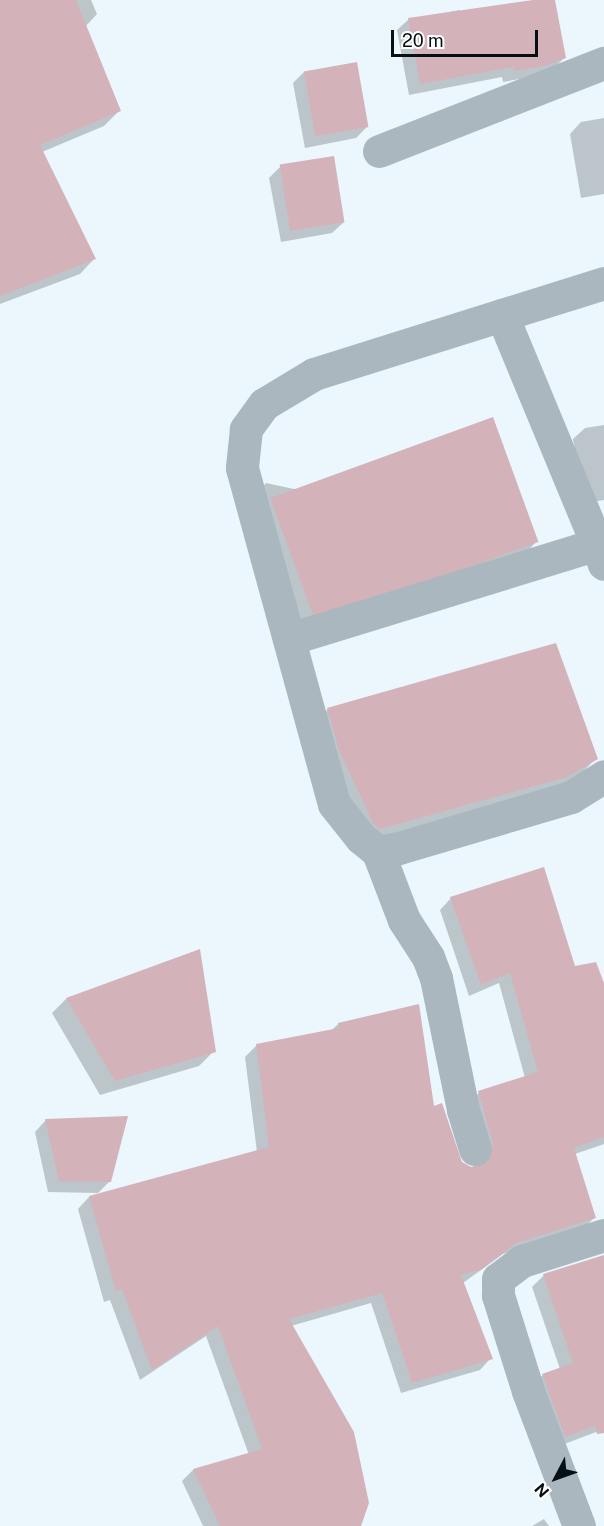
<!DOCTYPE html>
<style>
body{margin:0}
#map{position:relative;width:604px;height:1526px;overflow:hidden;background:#ebf7fd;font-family:"Public Sans",sans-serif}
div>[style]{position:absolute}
.shadow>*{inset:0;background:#0003}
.building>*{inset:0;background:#d3b3b9;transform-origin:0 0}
.minor>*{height:33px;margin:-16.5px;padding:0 16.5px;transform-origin:16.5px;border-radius:16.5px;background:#aab7be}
span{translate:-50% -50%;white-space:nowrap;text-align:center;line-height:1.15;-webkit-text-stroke:6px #fff;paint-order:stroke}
.north{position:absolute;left:526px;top:1448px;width:60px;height:60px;-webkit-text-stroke:4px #fff;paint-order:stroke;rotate:229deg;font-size:16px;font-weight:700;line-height:24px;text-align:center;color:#050f14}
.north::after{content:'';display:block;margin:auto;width:21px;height:27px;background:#050f14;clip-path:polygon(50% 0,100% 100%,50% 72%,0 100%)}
.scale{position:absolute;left:391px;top:30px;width:147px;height:27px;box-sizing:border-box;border:3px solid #050f14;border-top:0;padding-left:8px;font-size:18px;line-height:21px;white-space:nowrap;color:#050f14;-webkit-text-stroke:4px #fff;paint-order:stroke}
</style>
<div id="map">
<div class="shadow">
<div style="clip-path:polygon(0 0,91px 0,97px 14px,85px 27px,119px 111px,104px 126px,42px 152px,94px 259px,80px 274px,0 304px)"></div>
<div style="clip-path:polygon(542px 0,554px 0,565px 57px,553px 69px,531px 77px,503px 82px,502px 77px,409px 95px,397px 30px,409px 19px,460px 10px,461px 15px)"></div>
<div style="clip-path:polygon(304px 72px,367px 127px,356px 138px,305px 148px,293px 83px)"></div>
<div style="clip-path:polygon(604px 118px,604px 194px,581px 198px,570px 134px,581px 122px)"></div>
<div style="clip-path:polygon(280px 167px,344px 222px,332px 233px,281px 242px,269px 178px)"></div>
<div style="clip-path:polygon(604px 425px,604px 500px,585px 503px,573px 439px,585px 428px)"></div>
<div style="clip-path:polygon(266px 483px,537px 541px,521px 558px,289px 630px,250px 500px)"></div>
<div style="clip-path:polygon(328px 709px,596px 758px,582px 773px,551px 791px,364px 843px,313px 724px)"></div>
<div style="clip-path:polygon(451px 898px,604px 988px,604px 1144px,575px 1154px,595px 1217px,583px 1229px,503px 1254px,463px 1283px,491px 1358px,480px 1370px,401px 1393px,371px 1303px,291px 1326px,360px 1526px,203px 1526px,182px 1481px,193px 1470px,249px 1455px,206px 1336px,140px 1380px,110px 1300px,104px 1302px,78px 1209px,89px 1197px,257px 1152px,245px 1057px,257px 1045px,331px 1031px,338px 1024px,433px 1108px,461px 1163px,471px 1169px,479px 1166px,468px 1104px,479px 1093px,525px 1078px,499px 983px,469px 996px,440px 910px)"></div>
<div style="clip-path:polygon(199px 951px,214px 1051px,199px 1066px,100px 1095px,52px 1013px,66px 999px)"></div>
<div style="clip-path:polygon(46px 1120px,110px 1181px,98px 1193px,48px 1192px,35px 1132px)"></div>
<div style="clip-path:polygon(604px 1256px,604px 1429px,554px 1448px,531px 1386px,543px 1375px,560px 1369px,532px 1287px,544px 1275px)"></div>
<div style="clip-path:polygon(544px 1519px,549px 1526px,532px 1526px)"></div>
</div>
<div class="building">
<div style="clip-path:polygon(0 0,76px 0,121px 111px,40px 145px,96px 259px,0 296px)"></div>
<div style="clip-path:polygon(533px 0,555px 0,566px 58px,544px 66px,514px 71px,513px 67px,420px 84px,408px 18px)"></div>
<div style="left:357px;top:62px;width:66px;height:54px;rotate:80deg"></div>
<div style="left:334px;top:156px;width:67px;height:55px;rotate:81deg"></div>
<div style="left:493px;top:417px;width:133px;height:237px;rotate:70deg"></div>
<div style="clip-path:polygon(556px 643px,598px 759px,567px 777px,380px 829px,374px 825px,339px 750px,327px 708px)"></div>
<div style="clip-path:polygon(544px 867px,575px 966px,596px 962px,604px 983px,604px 1137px,574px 1148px,596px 1218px,516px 1243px,481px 1270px,461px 1275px,493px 1359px,412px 1383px,382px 1293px,289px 1319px,354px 1432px,369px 1503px,361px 1526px,220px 1526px,193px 1469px,262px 1449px,218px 1326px,152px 1370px,122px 1289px,116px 1291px,89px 1196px,269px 1147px,256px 1044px,339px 1028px,338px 1023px,419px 1004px,434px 1106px,442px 1103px,462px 1162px,471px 1167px,488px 1162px,493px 1144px,478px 1091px,538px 1072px,510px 973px,481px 985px,450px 897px)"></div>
<div style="clip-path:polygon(200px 949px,216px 1052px,115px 1081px,66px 998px)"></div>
<div style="clip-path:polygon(128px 1116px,111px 1182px,59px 1181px,45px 1119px)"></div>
<div style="clip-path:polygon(604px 1255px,604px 1433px,597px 1434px,595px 1426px,565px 1437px,542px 1374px,573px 1363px,543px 1274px)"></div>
</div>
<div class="minor">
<div style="left:379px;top:151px;width:242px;rotate:-21.4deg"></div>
<div style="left:604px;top:283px;width:304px;rotate:162.6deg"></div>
<div style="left:314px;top:374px;width:58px;rotate:149deg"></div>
<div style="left:264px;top:404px;width:31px;rotate:126deg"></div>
<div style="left:246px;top:429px;width:39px;rotate:96deg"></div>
<div style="left:242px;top:468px;width:348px;rotate:74.7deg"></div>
<div style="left:334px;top:804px;width:43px;rotate:51.5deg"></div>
<div style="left:361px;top:838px;width:22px;rotate:39deg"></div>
<div style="left:378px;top:852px;width:21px;rotate:-11deg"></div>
<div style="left:399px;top:848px;width:179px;rotate:-16.5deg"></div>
<div style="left:571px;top:797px;width:39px;rotate:-32deg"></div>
<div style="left:502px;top:315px;width:248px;rotate:67.5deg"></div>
<div style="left:289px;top:639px;width:322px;rotate:-17.1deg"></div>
<div style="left:597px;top:544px;width:21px;rotate:71deg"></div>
<div style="left:378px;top:852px;width:73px;rotate:69.1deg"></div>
<div style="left:404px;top:920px;width:44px;rotate:57deg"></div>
<div style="left:428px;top:957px;width:22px;rotate:69deg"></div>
<div style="left:436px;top:978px;width:135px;rotate:78.4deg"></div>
<div style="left:463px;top:1110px;width:41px;rotate:72.9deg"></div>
<div style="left:579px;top:1526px;width:144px;rotate:-110.7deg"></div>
<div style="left:528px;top:1391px;width:101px;rotate:-107.4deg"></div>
<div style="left:498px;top:1295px;width:16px;rotate:-90deg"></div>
<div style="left:498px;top:1279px;width:30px;rotate:-37deg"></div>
<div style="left:522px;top:1261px;width:86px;rotate:-17.6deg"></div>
</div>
<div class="north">N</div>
<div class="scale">20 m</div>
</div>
